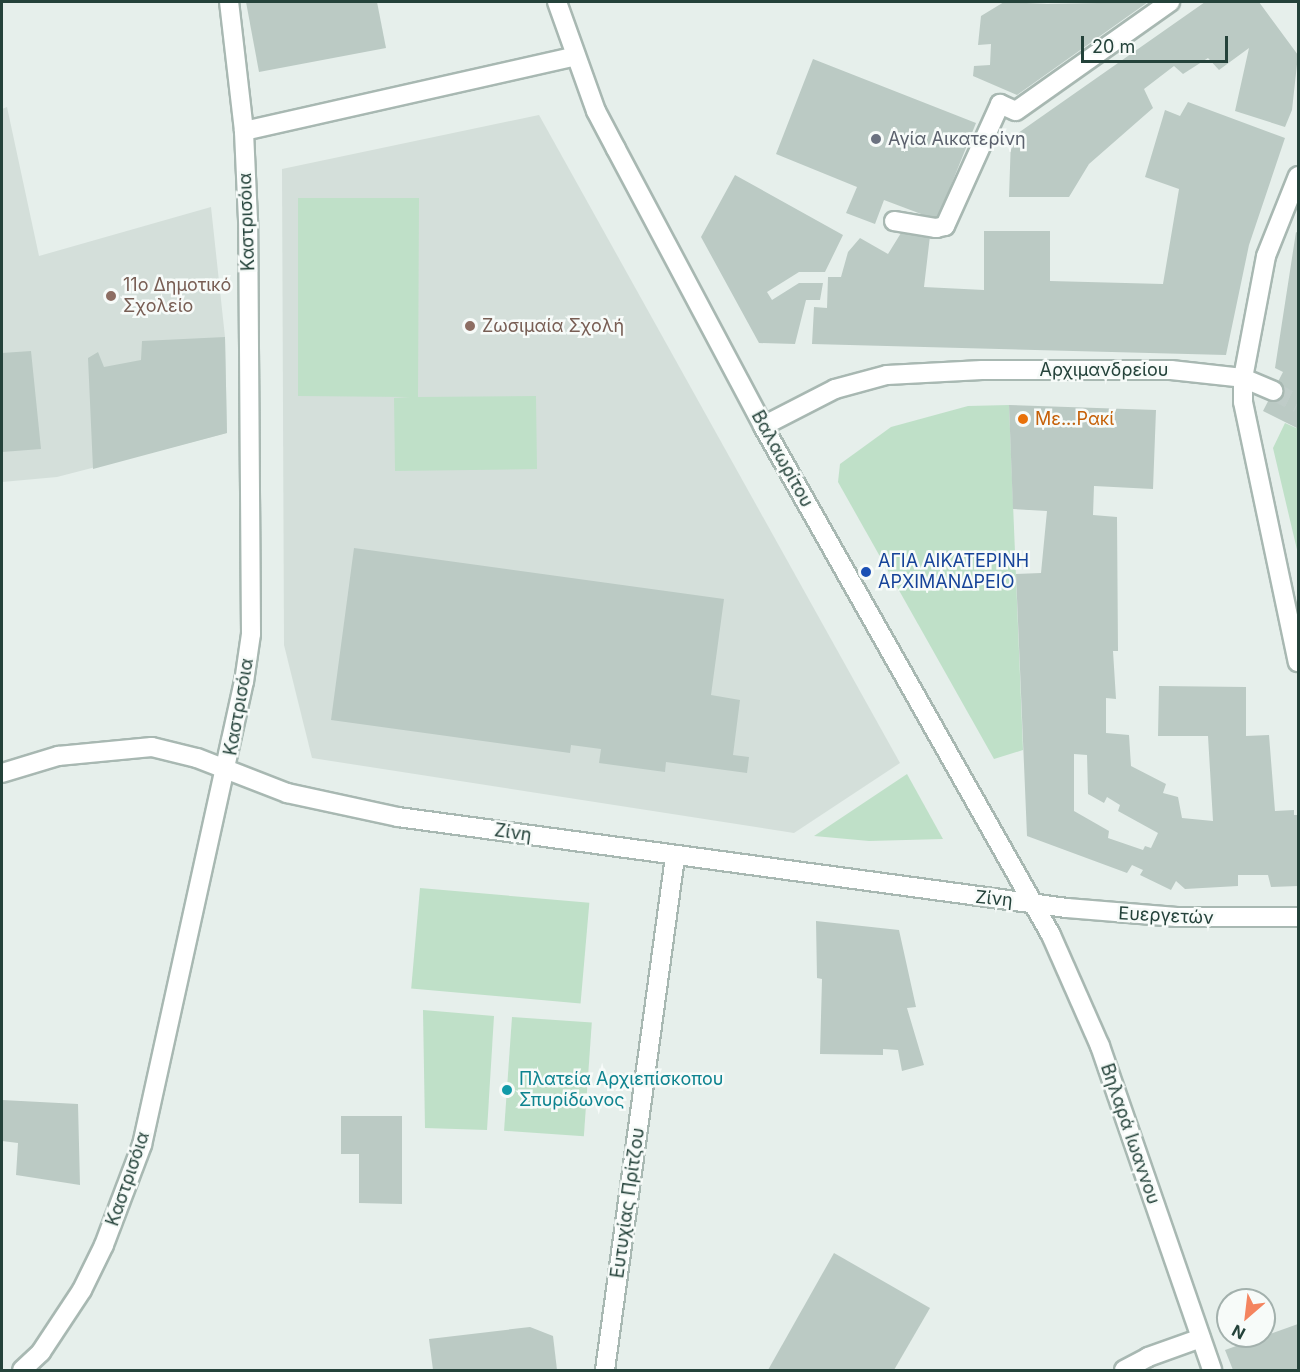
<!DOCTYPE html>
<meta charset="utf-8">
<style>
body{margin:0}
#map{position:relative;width:1300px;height:1372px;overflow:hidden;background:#e6efeb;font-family:Inter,sans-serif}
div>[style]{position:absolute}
.built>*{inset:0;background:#d4dfda}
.green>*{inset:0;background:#bfe0c8;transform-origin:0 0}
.building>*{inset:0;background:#bbcac4}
.minor-tunnel>*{height:18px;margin-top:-9px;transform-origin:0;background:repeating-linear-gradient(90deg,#bfccc8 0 18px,transparent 0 27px)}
.roads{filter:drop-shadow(2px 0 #a8b8b2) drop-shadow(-2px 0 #a8b8b2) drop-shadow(0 2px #a8b8b2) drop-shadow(0 -2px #a8b8b2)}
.service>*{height:18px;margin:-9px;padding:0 9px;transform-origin:9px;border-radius:9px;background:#fff}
.pedestrian>*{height:18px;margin:-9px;padding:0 9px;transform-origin:9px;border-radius:9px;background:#fff}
.minor>*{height:18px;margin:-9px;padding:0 9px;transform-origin:9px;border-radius:9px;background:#fff}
.secondary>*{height:18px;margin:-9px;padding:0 9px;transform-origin:9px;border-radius:9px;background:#fff}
.dots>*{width:16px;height:16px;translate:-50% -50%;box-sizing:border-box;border:3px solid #f7fbf9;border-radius:50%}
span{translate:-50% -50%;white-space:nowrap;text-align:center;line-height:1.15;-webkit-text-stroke:5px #f7fbf9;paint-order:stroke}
.worship-label{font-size:18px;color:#5b616d}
.left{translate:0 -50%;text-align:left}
.street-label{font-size:18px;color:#24423a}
.education-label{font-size:18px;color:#785e54}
.food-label{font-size:18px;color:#c56008}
.transit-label{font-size:18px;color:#164399}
.culture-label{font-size:18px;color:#0d838f}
.frame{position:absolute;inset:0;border:3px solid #24423a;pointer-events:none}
.north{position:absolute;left:1216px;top:1288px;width:60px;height:60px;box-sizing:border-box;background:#f7fbf9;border:2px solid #a3b1ad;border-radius:50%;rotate:208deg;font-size:16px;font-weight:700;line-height:24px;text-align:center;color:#24423a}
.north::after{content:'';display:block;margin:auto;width:21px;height:27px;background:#f4845f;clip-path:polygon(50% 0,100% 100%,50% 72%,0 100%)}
.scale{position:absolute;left:1081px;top:36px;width:147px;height:27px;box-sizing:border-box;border:3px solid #24423a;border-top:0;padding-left:8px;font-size:18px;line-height:21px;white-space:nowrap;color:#24423a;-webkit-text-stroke:4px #f7fbf9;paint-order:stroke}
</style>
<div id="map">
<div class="built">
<div style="clip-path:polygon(7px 107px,39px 256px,211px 207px,225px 337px,227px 433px,57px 477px,2px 482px,2px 109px)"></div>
<div style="clip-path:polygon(539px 115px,900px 763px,794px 833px,312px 758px,284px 645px,282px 169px)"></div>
</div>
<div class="green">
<div style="clip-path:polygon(298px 198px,419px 198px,418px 397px,536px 396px,537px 469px,395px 471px,394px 398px,410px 397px,298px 396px)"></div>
<div style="clip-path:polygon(1009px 405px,1023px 750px,994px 759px,838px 482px,840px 464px,891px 427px,968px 406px)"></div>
<div style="clip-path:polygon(1285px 423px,1296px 428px,1298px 425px,1298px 554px,1273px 448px)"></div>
<div style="clip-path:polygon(907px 774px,943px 839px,869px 841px,814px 836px)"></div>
<div style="left:420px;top:888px;width:170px;height:101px;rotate:5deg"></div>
<div style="clip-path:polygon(423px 1010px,494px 1016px,487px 1130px,425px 1128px)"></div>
<div style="left:512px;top:1017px;width:80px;height:114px;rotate:4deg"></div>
</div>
<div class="building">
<div style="clip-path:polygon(246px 2px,377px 2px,386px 48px,259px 72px)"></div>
<div style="clip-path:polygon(1004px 2px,1047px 4px,1148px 2px,1017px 95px,973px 76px,974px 66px,990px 65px,991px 44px,978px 45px,981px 16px)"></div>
<div style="clip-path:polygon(1205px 2px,1259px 2px,1298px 55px,1292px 110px,1285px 127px,1235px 111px,1249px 48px,1219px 70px,1208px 58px,1183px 74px,1174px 66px,1144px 89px,1153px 108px,1089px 164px,1069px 197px,1009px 197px,1011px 138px)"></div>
<div style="clip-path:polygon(813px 59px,976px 123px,937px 220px,884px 200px,875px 224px,846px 213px,857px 187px,776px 154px)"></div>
<div style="clip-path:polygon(1188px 102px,1285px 138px,1249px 245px,1226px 355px,812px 344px,814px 307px,827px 308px,828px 277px,841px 277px,848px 252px,860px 238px,888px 254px,901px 233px,930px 236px,924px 287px,984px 290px,984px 231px,1050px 231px,1050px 281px,1163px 284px,1179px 189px,1145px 177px,1165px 110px,1180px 116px)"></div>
<div style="clip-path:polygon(735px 175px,843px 235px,825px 272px,799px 272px,767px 292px,772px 300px,799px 283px,823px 283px,820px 300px,806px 300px,795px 344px,759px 343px,701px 237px)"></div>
<div style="clip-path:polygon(1296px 232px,1298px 233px,1297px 428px,1263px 411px,1283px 372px,1275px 368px)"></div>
<div style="clip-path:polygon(225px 337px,227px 433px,93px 469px,88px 358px,98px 352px,104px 367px,141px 360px,142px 341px)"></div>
<div style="clip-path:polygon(31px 351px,41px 449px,2px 452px,2px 353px)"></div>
<div style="clip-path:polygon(evenodd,1009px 405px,1156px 410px,1153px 489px,1094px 486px,1093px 515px,1117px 517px,1118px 651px,1113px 651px,1116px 699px,1106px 698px,1106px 733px,1129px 735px,1131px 766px,1166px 784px,1163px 793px,1178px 797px,1182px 818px,1213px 821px,1208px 736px,1158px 736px,1159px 686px,1246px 687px,1246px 736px,1269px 735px,1275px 811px,1294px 810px,1294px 815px,1298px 815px,1298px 886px,1271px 887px,1268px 875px,1238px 875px,1238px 886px,1185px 889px,1176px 881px,1171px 890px,1140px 875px,1143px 870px,1132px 865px,1127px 873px,1027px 836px,1016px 574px,1041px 573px,1047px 511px,1013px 509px,1009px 405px,1074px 754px,1087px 755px,1088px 794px,1104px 803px,1107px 797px,1120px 805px,1118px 811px,1158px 833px,1151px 848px,1145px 846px,1143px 850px,1108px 838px,1109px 831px,1074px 811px,1074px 754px)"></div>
<div style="clip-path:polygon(354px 548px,724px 599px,711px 695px,740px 700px,733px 755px,749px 757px,747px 773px,666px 762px,665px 772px,599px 763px,601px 749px,571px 745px,570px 753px,331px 720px)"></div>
<div style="clip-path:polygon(816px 921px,899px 930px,916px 1007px,907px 1008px,924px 1065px,902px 1071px,898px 1050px,883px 1049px,883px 1055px,820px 1054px,822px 979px,817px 978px)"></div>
<div style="clip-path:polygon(2px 1100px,78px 1104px,80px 1185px,16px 1175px,18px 1143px,2px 1141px)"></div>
<div style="clip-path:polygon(341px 1116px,402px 1116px,402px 1204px,359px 1203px,359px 1154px,341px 1154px)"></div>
<div style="clip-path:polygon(834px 1253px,930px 1308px,894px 1370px,768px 1370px)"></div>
<div style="clip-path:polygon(1298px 1324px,1298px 1370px,1233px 1370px,1225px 1350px)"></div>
<div style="clip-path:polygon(530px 1327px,553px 1336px,557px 1370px,433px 1370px,429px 1339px)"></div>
</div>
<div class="minor-tunnel">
<div style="left:1273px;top:391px;width:28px;rotate:27deg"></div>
</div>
<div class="roads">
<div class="service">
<div style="left:1243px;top:378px;width:24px;rotate:90deg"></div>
<div style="left:1243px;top:402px;width:266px;rotate:78.1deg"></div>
</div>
<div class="pedestrian">
<div style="left:894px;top:221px;width:43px;rotate:9.5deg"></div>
<div style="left:936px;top:228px;width:9px;rotate:-13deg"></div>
<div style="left:945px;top:226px;width:134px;rotate:-65.7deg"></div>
</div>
<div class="minor">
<div style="left:1000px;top:104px;width:17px;rotate:24deg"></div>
<div style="left:1016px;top:111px;width:189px;rotate:-35.3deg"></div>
<div style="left:244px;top:131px;width:340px;rotate:-12.7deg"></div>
<div style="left:1243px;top:378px;width:124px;rotate:-79.3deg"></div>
<div style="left:1266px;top:256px;width:86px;rotate:-68.2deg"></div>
<div style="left:763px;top:426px;width:81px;rotate:-27.2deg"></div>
<div style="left:835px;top:389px;width:54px;rotate:-15.1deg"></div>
<div style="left:887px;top:375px;width:95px;rotate:-3deg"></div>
<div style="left:982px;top:370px;width:189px"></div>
<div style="left:1171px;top:370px;width:72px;rotate:6.3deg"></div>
<div style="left:1243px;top:378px;width:33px;rotate:23deg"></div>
<div style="left:2px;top:773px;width:59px;rotate:-16.9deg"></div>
<div style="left:58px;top:756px;width:94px;rotate:-5.5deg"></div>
<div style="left:152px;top:747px;width:46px;rotate:13.7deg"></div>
<div style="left:197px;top:758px;width:97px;rotate:21.3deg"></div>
<div style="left:287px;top:793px;width:114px;rotate:12.2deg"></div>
<div style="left:398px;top:817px;width:675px;rotate:7.75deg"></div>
<div style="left:1067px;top:908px;width:110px;rotate:4.7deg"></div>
<div style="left:1177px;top:917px;width:121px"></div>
<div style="left:22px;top:1370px;width:26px;rotate:-43deg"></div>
<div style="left:41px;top:1352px;width:74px;rotate:-56.5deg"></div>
<div style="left:82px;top:1290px;width:50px;rotate:-63.9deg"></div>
<div style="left:104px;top:1245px;width:107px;rotate:-69.2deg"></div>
<div style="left:142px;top:1145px;width:474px;rotate:-77.6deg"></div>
<div style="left:244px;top:682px;width:49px;rotate:-81.7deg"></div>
<div style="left:251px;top:634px;width:414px;rotate:-90.4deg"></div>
<div style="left:248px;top:220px;width:89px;rotate:-92.6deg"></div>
<div style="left:244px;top:131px;width:130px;rotate:-96.6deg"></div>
<div style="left:605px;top:1370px;width:518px;rotate:-82.23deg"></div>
<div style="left:1124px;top:1370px;width:27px;rotate:-28deg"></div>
<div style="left:1148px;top:1357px;width:56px;rotate:-19.7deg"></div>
</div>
<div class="secondary">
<div style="left:557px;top:2px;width:116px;rotate:70.3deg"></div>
<div style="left:596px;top:111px;width:43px;rotate:62.2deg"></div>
<div style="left:616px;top:149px;width:314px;rotate:62deg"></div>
<div style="left:763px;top:426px;width:585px;rotate:60.5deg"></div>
<div style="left:1051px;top:935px;width:121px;rotate:66.2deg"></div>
<div style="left:1100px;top:1046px;width:343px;rotate:70.9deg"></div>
</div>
</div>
<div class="dots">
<div style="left:876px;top:139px;background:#6b7280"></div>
<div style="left:111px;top:296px;background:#8d6e63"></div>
<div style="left:470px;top:326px;background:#8d6e63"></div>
<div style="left:1023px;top:419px;background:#e8710a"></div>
<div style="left:866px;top:572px;background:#1a4fb4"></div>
<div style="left:507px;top:1090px;background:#0f9aa8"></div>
</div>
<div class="worship-label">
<span class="left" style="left:888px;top:139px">Αγία Αικατερίνη</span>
</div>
<div class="street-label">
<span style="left:247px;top:222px;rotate:-92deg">Καστρισόια</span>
<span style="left:1104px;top:370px">Αρχιμανδρείου</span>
<span style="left:782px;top:459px;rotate:61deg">Βαλαωρίτου</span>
<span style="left:239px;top:707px;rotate:-80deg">Καστρισόια</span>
<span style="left:513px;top:833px;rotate:8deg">Ζίνη</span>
<span style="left:994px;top:899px;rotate:6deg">Ζίνη</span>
<span style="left:1166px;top:916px;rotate:3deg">Ευεργετών</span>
<span style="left:1130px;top:1134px;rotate:71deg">Βηλαρά Ιωαννου</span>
<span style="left:128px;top:1179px;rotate:-71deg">Καστρισόια</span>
<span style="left:628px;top:1203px;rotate:-82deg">Ευτυχίας Πρίτζου</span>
</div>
<div class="education-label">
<span class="left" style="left:123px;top:296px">11ο Δημοτικό<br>Σχολείο</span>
<span class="left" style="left:482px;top:326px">Ζωσιμαία Σχολή</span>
</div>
<div class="food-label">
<span class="left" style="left:1035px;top:419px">Με...Ρακί</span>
</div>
<div class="transit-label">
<span class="left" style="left:878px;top:572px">ΑΓΙΑ ΑΙΚΑΤΕΡΙΝΗ<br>ΑΡΧΙΜΑΝΔΡΕΙΟ</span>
</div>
<div class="culture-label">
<span class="left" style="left:519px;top:1090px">Πλατεία Αρχιεπίσκοπου<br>Σπυρίδωνος</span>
</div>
<div class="frame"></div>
<div class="north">N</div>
<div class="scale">20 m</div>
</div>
